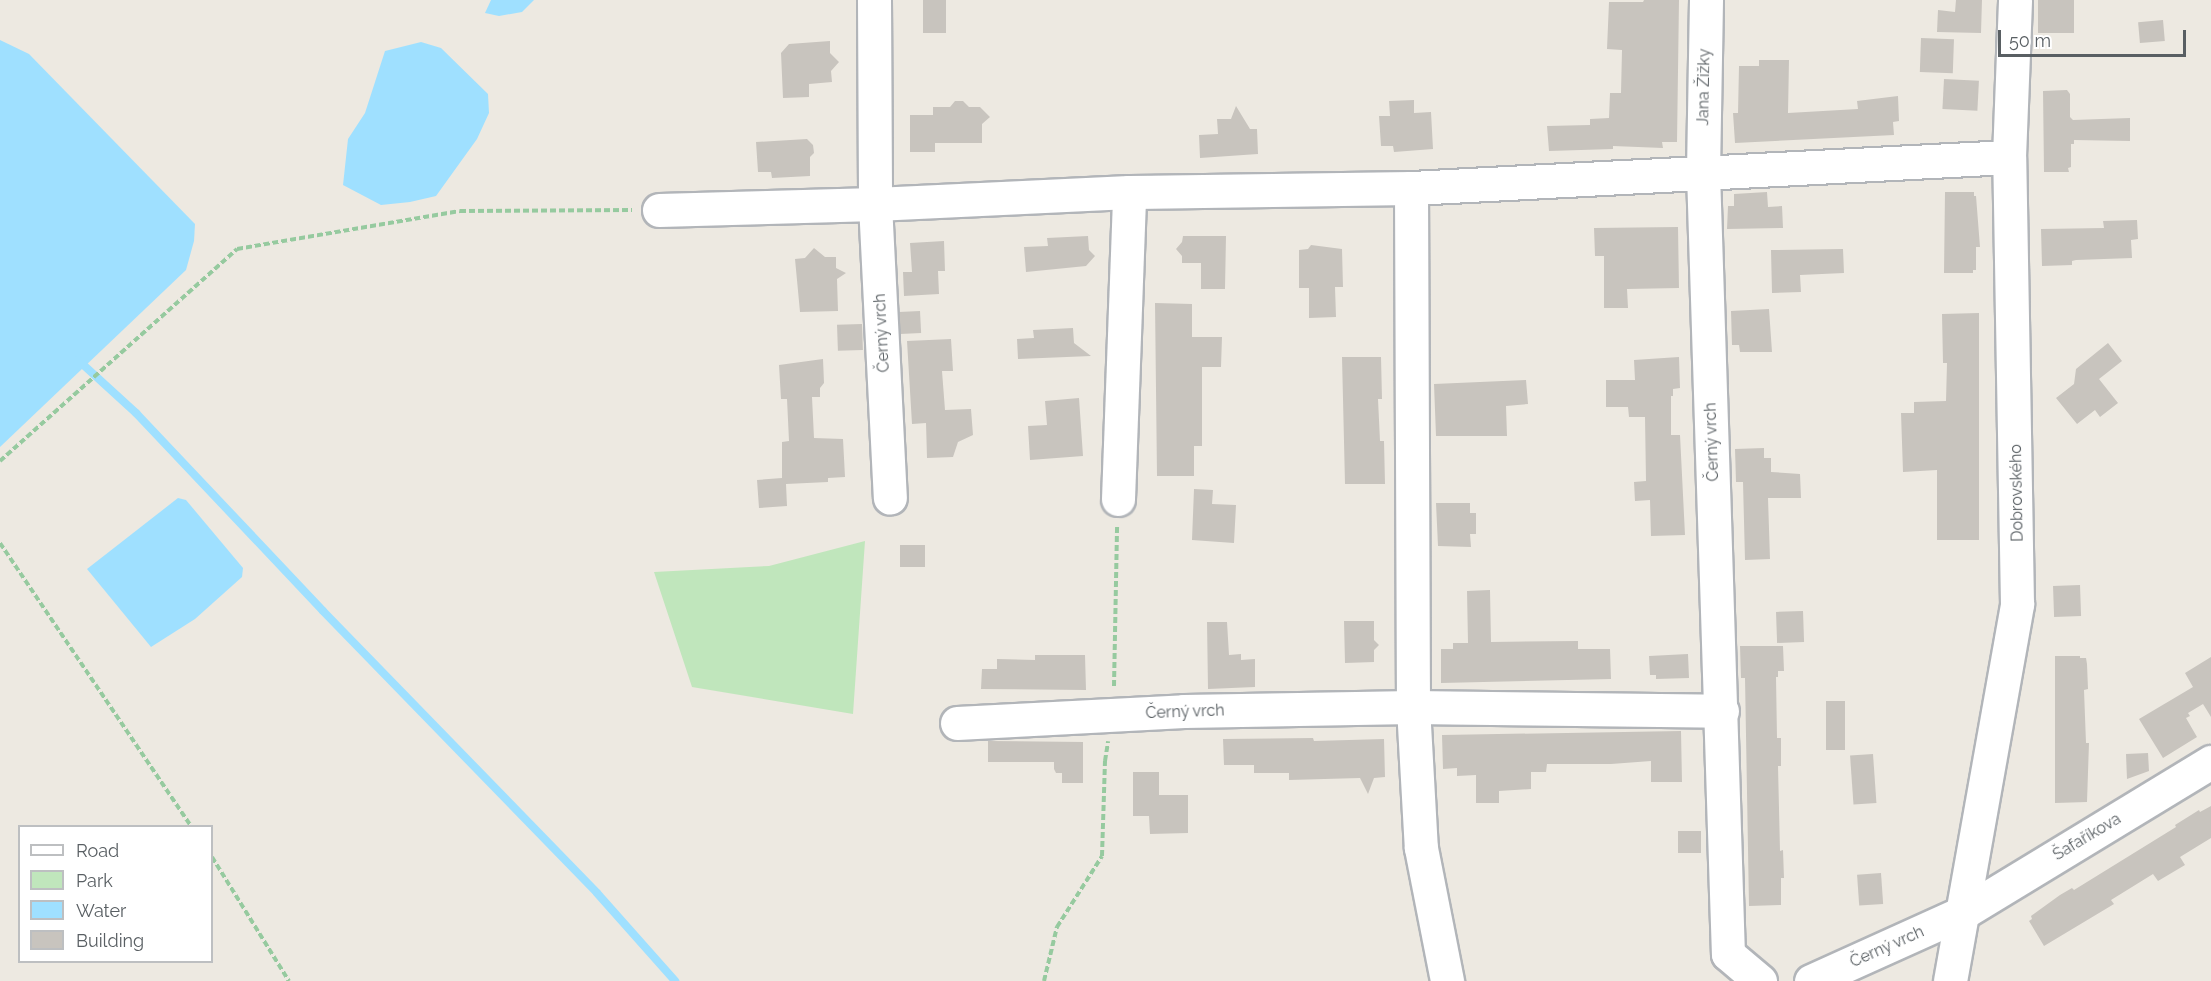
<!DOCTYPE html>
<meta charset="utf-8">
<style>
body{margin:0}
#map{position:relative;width:2211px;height:981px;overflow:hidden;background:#ede9e1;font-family:Raleway,sans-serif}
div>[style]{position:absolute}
.green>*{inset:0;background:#c0e6bc}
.water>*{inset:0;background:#9fe0ff}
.stream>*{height:8px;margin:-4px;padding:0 4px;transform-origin:4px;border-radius:4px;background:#9fe0ff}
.building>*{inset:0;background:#c8c4be;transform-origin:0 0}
.path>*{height:4px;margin-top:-2px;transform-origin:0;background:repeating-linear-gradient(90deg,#96ca9f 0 6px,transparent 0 9px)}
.roads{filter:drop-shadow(2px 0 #b2b5b9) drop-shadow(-2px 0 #b2b5b9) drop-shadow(0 2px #b2b5b9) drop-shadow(0 -2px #b2b5b9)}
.minor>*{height:33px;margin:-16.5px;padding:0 16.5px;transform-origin:16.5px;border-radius:16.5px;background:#fff}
span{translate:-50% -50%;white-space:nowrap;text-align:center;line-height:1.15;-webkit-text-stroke:6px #fff;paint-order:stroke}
.street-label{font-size:16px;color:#595f63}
.legend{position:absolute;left:18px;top:825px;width:195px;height:138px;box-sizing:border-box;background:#fff;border:2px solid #bdbfc1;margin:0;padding:8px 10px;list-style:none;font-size:18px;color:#595f63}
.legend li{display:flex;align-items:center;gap:12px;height:30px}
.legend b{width:30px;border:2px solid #bdbfc1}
.scale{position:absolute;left:1998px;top:30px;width:188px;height:27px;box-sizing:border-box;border:3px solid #595f63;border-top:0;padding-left:8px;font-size:18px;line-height:21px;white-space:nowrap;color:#595f63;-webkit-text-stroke:4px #fff;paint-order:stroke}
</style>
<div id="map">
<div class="green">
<div style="clip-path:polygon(865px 541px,853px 714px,692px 687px,654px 572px,769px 566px)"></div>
</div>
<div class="water">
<div style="clip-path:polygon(491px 0,534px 0,522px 12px,499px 16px,485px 13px)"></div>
<div style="clip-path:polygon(0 40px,29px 54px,195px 224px,194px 241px,186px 270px,0 447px)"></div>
<div style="clip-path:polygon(421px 42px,441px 48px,488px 94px,489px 113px,477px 139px,436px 196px,410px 202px,381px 205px,343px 185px,348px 139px,365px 113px,385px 51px)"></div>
<div style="clip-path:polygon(178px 498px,186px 500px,243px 568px,242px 577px,195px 619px,151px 647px,87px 569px)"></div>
</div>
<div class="stream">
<div style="left:78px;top:360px;width:79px;rotate:42.4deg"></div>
<div style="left:136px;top:413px;width:272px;rotate:46.6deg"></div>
<div style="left:323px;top:611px;width:393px;rotate:45.8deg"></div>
<div style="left:597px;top:893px;width:118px;rotate:48.4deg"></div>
</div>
<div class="building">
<div style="left:923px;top:0;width:23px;height:33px"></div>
<div style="clip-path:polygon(1644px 0,1679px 0,1677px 142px,1662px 142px,1663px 148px,1613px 146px,1613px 149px,1549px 151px,1547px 126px,1590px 125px,1590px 119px,1609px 118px,1610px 93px,1621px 93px,1622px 50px,1607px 49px,1609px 2px,1643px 2px)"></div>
<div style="clip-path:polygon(1956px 0,1982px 0,1981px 33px,1937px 32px,1938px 10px,1955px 12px)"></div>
<div style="left:2038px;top:0;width:36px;height:33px"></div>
<div style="left:2163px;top:20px;width:21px;height:25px;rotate:85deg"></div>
<div style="left:1921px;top:38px;width:33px;height:34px;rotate:2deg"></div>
<div style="clip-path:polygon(830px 41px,830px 53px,839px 62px,831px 71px,832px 82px,809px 84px,809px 97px,783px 98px,781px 53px,789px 44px)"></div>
<div style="clip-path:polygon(1759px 60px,1789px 60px,1788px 113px,1858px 109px,1857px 101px,1898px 96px,1899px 121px,1893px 122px,1894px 135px,1735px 143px,1733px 113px,1738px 113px,1739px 66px,1759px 66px)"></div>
<div style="left:1944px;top:79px;width:35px;height:30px;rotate:3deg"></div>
<div style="clip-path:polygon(2067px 90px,2070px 94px,2070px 117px,2073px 120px,2130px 118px,2130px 141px,2074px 140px,2074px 144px,2071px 144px,2071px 167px,2068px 168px,2069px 172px,2044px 172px,2043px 91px)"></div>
<div style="clip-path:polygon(1414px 100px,1414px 113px,1431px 112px,1433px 149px,1394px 152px,1393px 146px,1381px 146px,1379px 116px,1390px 116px,1389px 101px)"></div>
<div style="clip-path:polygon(955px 101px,963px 101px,969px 107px,980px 107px,990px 117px,982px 124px,982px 143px,935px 143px,935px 152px,910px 152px,910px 115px,933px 115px,933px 107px,950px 107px)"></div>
<div style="clip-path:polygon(1236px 106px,1250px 129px,1257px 129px,1258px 154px,1200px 158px,1199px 135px,1218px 134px,1217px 119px,1231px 119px)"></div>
<div style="clip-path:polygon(807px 139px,813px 145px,814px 153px,810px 157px,810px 176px,772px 178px,771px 172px,758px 172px,756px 142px)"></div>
<div style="clip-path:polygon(1767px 192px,1768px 207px,1782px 206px,1783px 228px,1727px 229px,1728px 206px,1734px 206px,1734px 194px)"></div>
<div style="clip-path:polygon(1945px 192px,1974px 192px,1974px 196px,1976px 196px,1980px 247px,1976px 247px,1976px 270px,1973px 270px,1973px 273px,1944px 273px)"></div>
<div style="clip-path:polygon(2137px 220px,2138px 239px,2131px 240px,2132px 258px,2076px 260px,2072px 261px,2072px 265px,2042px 266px,2041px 229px,2104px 228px,2103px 221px)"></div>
<div style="clip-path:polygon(1678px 227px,1679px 288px,1627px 289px,1628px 308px,1604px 308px,1604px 256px,1595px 256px,1594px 228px)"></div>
<div style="clip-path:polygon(1088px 236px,1089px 250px,1095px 256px,1086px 266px,1026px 272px,1024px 247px,1048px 246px,1047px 238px)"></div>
<div style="clip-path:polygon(1183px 236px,1226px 236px,1225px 289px,1201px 289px,1201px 263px,1182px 263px,1182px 256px,1176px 249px,1182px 242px)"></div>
<div style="clip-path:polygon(944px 241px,945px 271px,938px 271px,939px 294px,904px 296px,903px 272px,912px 272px,910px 243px)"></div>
<div style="clip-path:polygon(1311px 245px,1342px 249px,1343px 287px,1335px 287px,1336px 317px,1309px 318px,1309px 288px,1299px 288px,1299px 250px,1308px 249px)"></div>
<div style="clip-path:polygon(814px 248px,825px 257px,836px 257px,836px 268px,846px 273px,837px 279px,838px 311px,800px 312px,795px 259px,805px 258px)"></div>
<div style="clip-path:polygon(1843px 249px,1844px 273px,1800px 275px,1801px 292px,1772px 293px,1771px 250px)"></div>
<div style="clip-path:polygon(1155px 303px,1192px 304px,1192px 337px,1222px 337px,1221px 367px,1202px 367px,1202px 446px,1194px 446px,1194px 476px,1157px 476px)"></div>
<div style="clip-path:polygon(1769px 309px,1772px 352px,1740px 352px,1739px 345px,1732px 345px,1731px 311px)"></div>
<div style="left:920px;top:311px;width:22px;height:21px;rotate:87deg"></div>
<div style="clip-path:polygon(1979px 313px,1979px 540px,1937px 540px,1937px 470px,1903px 472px,1901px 413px,1914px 413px,1914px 402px,1946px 401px,1947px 363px,1943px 363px,1942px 314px)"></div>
<div style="left:862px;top:324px;width:26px;height:25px;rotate:88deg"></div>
<div style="clip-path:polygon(1073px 328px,1074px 343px,1091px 356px,1018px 359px,1017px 339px,1034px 338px,1033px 330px)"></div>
<div style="clip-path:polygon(951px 339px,953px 371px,942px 371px,945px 410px,971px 409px,973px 435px,958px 442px,953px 457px,927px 458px,926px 423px,912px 424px,907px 341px)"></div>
<div style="clip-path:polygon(2108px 343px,2122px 361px,2099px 379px,2118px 403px,2100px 417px,2095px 410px,2077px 424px,2056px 398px,2074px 384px,2076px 369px)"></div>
<div style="clip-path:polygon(1342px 357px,1381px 357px,1382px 399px,1378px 399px,1380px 441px,1384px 441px,1385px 484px,1345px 484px)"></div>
<div style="clip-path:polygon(1679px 357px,1680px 388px,1673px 389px,1673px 396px,1671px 396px,1671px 435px,1680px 435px,1685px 535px,1651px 536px,1650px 500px,1635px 501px,1634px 482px,1646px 481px,1645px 417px,1629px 417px,1628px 407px,1606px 407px,1606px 380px,1635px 380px,1634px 360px)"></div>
<div style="clip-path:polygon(823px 359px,824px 383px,820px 388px,820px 397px,812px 397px,814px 438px,843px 439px,845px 477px,828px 478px,828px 482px,786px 484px,787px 506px,759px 508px,757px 480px,782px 478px,782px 442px,789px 441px,787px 399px,781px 399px,779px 365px)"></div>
<div style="clip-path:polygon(1526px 380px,1528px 404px,1506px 406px,1507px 436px,1436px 436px,1434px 384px)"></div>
<div style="clip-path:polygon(1079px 398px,1083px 456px,1030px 460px,1028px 426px,1047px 425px,1045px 401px)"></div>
<div style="clip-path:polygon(1764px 448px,1764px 458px,1771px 458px,1771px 472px,1800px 474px,1801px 498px,1768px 498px,1770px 559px,1745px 560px,1743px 482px,1736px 482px,1735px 449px)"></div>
<div style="clip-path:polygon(1194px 489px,1213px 490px,1212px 504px,1236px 505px,1234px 543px,1192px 540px)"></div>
<div style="clip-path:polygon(1436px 503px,1470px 503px,1470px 513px,1476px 513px,1476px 534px,1470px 534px,1471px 547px,1438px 546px)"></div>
<div style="left:900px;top:545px;width:25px;height:22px"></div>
<div style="left:2080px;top:585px;width:31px;height:27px;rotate:88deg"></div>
<div style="clip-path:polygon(1490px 590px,1491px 642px,1578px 641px,1578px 649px,1610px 649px,1611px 679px,1441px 683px,1441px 649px,1453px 649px,1453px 643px,1468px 643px,1467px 591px)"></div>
<div style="left:1803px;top:611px;width:31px;height:27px;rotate:88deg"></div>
<div style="clip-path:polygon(1344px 621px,1374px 621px,1374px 640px,1379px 645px,1374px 650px,1374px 662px,1345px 663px)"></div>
<div style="clip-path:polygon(1207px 622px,1227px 622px,1229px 655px,1241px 654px,1241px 660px,1255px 659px,1255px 687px,1208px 689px)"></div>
<div style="clip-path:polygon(1740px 646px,1783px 646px,1784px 671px,1778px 671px,1778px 677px,1776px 677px,1777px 738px,1781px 738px,1781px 766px,1778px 766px,1780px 851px,1783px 850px,1784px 878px,1781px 878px,1781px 905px,1749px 906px,1745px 678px,1741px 678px)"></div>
<div style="clip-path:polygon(1688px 654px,1689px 678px,1656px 679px,1656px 675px,1650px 675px,1649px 656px)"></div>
<div style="clip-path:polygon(1035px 655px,1085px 655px,1086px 690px,981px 689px,982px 669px,997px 669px,997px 659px,1035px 660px)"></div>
<div style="clip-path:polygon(2055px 656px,2080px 656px,2080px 658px,2086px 658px,2087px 664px,2088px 689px,2084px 690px,2086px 743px,2089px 743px,2087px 802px,2055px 803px)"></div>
<div style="clip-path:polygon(2211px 657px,2211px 717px,2203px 704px,2188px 713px,2190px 716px,2186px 718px,2197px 737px,2163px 758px,2139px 719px,2193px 687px,2185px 673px)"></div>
<div style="left:1826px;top:701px;width:19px;height:49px"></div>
<div style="clip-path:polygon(1681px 731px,1682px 782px,1651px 782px,1651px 761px,1611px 764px,1547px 764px,1546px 772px,1531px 772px,1531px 789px,1499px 791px,1499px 803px,1476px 803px,1476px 775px,1457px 776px,1457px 768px,1443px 769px,1442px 735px)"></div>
<div style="clip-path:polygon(1313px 738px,1314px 741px,1384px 739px,1385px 777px,1374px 778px,1368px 794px,1360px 778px,1289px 780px,1289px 773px,1254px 773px,1254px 765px,1224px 765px,1223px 739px)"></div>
<div style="clip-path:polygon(988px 741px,1083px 742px,1083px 783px,1062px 783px,1062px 773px,1056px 773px,1054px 769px,1054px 762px,988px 762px)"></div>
<div style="clip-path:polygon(2148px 753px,2149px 771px,2127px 779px,2126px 754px)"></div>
<div style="left:1873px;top:754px;width:49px;height:23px;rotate:86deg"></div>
<div style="clip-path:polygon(1133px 772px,1159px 772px,1159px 795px,1188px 795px,1188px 833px,1150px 834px,1149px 816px,1133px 816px)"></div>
<div style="clip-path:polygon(2211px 806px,2211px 838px,2180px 857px,2185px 865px,2158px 881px,2153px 874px,2111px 900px,2114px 904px,2044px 946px,2029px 921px,2032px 919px,2031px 916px,2060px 895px,2072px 888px,2074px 890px,2176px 827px,2175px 825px,2199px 810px,2200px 812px)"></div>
<div style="left:1678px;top:831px;width:23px;height:22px"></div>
<div style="left:1881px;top:873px;width:31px;height:24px;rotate:86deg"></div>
</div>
<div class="path">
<div style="left:0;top:461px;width:318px;rotate:-41.8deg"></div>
<div style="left:237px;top:249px;width:226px;rotate:-9.7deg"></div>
<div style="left:460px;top:211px;width:172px;rotate:-0.3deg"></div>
<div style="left:0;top:543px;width:341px;rotate:56deg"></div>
<div style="left:1114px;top:686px;width:160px;rotate:-88.9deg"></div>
<div style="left:212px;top:857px;width:146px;rotate:58.2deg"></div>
<div style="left:1044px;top:981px;width:56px;rotate:-76.5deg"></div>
<div style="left:1057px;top:927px;width:84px;rotate:-57.6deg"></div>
<div style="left:1102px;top:856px;width:95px;rotate:-88.2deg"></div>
<div style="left:1105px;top:761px;width:20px;rotate:-81deg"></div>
</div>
<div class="roads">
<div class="minor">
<div style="left:874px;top:0;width:204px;rotate:89.7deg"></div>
<div style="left:875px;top:204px;width:294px;rotate:87.1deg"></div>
<div style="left:1706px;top:0;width:173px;rotate:91deg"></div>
<div style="left:1703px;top:173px;width:781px;rotate:88.17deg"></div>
<div style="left:1728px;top:954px;width:42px;rotate:40.2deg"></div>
<div style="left:1411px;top:188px;width:519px;rotate:89.78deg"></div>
<div style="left:1413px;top:707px;width:141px;rotate:86.8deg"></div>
<div style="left:1421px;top:848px;width:136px;rotate:78.9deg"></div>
<div style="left:659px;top:210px;width:216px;rotate:-1.6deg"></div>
<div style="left:875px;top:204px;width:254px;rotate:-2.7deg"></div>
<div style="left:1129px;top:192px;width:282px;rotate:-0.8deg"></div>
<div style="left:1411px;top:188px;width:599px;rotate:-2.97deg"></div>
<div style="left:1118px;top:499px;width:307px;rotate:-87.9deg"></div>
<div style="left:957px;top:723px;width:227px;rotate:-3deg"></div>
<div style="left:1184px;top:711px;width:229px;rotate:-1deg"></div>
<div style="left:1413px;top:707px;width:309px;rotate:0.7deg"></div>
<div style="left:1811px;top:981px;width:168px;rotate:-24.3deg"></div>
<div style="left:1964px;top:912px;width:289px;rotate:-31.3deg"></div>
<div style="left:1950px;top:981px;width:383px;rotate:-79.9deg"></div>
<div style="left:2017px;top:604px;width:447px;rotate:-91deg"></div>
<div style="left:2009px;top:157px;width:157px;rotate:-87.8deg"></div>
</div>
</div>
<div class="street-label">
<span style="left:1704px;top:87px;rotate:-89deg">Jana Žižky</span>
<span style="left:882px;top:333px;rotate:-93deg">Černý vrch</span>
<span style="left:1712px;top:442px;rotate:-92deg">Černý vrch</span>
<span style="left:2017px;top:493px;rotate:-91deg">Dobrovského</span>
<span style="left:1185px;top:712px;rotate:-2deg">Černý vrch</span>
<span style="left:2087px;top:837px;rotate:-31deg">Šafaříkova</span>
<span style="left:1887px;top:947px;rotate:-24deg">Černý vrch</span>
</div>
<ul class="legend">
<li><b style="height:8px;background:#fff"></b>Road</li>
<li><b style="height:16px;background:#c0e6bc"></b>Park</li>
<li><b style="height:16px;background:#9fe0ff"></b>Water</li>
<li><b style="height:16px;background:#c8c4be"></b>Building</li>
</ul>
<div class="scale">50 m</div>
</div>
